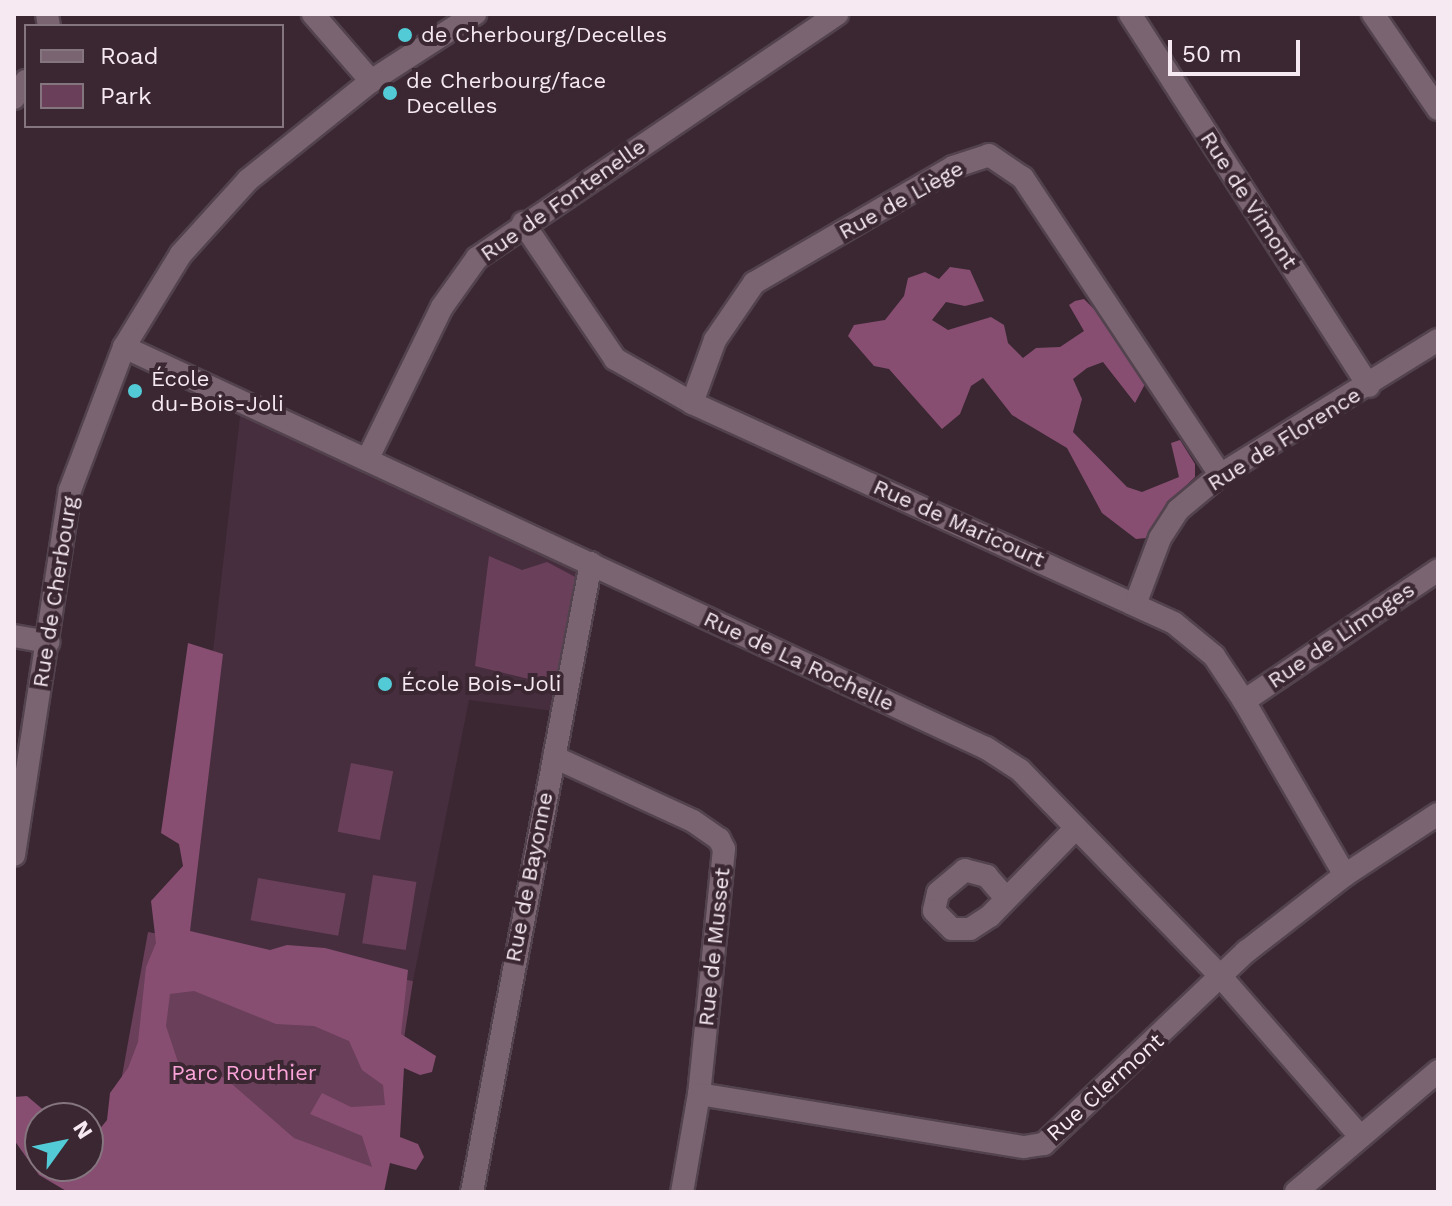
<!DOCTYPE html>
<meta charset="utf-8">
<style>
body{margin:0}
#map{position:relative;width:1452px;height:1206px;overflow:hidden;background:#3a2732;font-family:"Work Sans",sans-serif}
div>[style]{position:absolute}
.built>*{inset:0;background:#472e3e}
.green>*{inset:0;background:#693f5a;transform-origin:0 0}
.forest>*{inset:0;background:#874e72}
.roads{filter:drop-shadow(2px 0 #53434e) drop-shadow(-2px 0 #53434e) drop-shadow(0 2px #53434e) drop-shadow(0 -2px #53434e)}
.minor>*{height:22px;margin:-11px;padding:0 11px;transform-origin:11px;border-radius:11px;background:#7a6471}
.dots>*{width:22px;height:22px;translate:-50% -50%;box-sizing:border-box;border:4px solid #3a2732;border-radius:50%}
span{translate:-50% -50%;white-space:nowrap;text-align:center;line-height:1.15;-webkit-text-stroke:8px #3a2732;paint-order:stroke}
.poi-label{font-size:22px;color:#f6e9f1}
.left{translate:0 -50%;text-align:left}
.street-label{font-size:22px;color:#f6e9f1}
.park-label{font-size:22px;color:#faa4d9}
.frame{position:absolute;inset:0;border:16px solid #f6e9f1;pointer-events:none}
.legend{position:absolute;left:24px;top:24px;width:260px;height:104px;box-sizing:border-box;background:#3a2732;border:2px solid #85757e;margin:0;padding:10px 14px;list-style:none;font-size:24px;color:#f6e9f1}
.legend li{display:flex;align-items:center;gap:16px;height:40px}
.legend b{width:40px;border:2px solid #85757e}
.north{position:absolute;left:24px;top:1102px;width:80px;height:80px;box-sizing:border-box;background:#3a2732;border:2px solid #85757e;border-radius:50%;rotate:57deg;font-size:22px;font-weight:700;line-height:32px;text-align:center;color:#f6e9f1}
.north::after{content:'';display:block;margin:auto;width:28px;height:36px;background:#52cbd7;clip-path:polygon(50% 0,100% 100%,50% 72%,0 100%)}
.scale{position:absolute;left:1168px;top:40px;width:132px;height:36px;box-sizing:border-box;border:4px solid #f6e9f1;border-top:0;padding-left:10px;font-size:24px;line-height:28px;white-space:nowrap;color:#f6e9f1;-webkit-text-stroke:6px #3a2732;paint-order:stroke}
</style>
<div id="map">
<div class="built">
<div style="clip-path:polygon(242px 399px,591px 563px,554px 711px,469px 700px,413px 981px,180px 938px)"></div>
</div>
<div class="green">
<div style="clip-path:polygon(489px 556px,522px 570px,547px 562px,581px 580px,554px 685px,475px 666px)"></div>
<div style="left:351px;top:763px;width:43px;height:70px;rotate:11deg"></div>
<div style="left:373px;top:875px;width:44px;height:69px;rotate:9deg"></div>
<div style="left:258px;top:878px;width:89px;height:43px;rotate:10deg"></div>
<div style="clip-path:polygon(148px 932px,413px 981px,380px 1192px,101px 1192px)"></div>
</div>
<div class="forest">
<div style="clip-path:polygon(950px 267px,970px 270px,984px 301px,965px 306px,946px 302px,932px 320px,948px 330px,991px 317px,1004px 325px,1008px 343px,1023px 358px,1036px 348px,1060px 347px,1084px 331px,1069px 305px,1075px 301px,1084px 299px,1098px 313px,1145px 384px,1135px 403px,1103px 362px,1087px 368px,1073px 379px,1082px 399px,1073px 432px,1127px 487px,1142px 492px,1179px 477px,1171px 443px,1180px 440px,1195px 464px,1195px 477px,1165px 506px,1146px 538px,1136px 539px,1102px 513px,1067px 448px,1012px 415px,983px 378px,971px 386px,960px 414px,942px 429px,889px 369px,874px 366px,848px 336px,854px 325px,885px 320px,904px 296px,908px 278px,925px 272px,939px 279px)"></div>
<div style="clip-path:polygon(evenodd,188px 643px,223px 654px,190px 931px,270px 950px,287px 945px,325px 948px,408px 970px,401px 1034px,436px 1056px,432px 1072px,420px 1075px,404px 1068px,400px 1137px,418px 1144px,424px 1157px,416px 1170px,390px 1163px,384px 1192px,68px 1192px,39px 1175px,14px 1140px,14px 1097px,27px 1096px,53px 1118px,40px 1118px,40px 1166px,88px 1166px,88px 1130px,98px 1131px,107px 1120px,110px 1093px,128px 1068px,138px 1042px,146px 967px,156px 943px,151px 901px,183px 866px,179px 844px,161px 833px,188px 643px,194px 991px,276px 1024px,314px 1026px,349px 1041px,362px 1070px,383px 1085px,385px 1105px,351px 1107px,322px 1093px,310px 1114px,362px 1136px,372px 1167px,294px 1138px,225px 1078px,178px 1062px,166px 1026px,170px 994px,194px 991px)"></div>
</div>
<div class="roads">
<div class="minor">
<div style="left:47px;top:14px;width:12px;rotate:81deg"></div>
<div style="left:313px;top:14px;width:89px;rotate:49.1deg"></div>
<div style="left:1130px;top:14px;width:442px;rotate:57.3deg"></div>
<div style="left:1373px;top:14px;width:115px;rotate:55.6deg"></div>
<div style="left:14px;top:98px;width:21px;rotate:-55deg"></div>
<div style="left:523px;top:223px;width:164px;rotate:55.9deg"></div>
<div style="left:615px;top:359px;width:89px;rotate:29.7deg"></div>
<div style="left:692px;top:403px;width:530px;rotate:24.53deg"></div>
<div style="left:1174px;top:623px;width:52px;rotate:39.5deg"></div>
<div style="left:1214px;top:656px;width:54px;rotate:56.3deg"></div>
<div style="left:1244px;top:701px;width:201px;rotate:59.9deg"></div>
<div style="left:124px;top:347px;width:951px;rotate:24.95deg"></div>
<div style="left:986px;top:748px;width:40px;rotate:32.9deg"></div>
<div style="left:1020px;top:770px;width:290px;rotate:45.8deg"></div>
<div style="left:1222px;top:978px;width:207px;rotate:48.9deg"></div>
<div style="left:692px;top:403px;width:67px;rotate:-69.9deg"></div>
<div style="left:715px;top:340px;width:69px;rotate:-55.6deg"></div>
<div style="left:754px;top:283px;width:230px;rotate:-30.2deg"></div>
<div style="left:953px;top:167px;width:38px;rotate:-18deg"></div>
<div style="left:989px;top:155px;width:41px;rotate:34.1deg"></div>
<div style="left:1023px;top:178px;width:356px;rotate:56.4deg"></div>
<div style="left:368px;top:458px;width:168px;rotate:-63.9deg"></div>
<div style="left:442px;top:307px;width:60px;rotate:-54.5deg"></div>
<div style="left:477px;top:258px;width:435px;rotate:-34.1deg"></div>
<div style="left:1136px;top:602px;width:68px;rotate:-69.4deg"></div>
<div style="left:1160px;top:538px;width:33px;rotate:-57deg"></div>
<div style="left:1178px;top:510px;width:55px;rotate:-39.8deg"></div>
<div style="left:1220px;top:475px;width:256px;rotate:-31.8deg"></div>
<div style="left:14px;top:636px;width:35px;rotate:10deg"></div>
<div style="left:1244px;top:701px;width:234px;rotate:-34deg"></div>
<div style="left:554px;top:757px;width:153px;rotate:24.7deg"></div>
<div style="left:693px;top:821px;width:32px;rotate:35deg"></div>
<div style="left:719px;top:839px;width:11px;rotate:63deg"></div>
<div style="left:724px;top:849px;width:246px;rotate:95.8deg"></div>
<div style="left:699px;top:1094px;width:99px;rotate:99.8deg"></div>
<div style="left:14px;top:855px;width:369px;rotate:-81.3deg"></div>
<div style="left:70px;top:490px;width:153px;rotate:-69.3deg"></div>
<div style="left:124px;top:347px;width:109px;rotate:-58.5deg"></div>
<div style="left:181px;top:254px;width:100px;rotate:-47.8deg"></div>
<div style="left:248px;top:180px;width:158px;rotate:-38.8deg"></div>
<div style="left:371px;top:81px;width:124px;rotate:-32.8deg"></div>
<div style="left:1005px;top:897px;width:28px;rotate:-131deg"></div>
<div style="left:987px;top:876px;width:23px;rotate:-165deg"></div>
<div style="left:965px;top:870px;width:35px;rotate:140deg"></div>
<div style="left:938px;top:893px;width:18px;rotate:103deg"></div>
<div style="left:934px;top:911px;width:25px;rotate:45deg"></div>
<div style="left:952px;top:929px;width:18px"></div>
<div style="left:970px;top:929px;width:24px;rotate:-33deg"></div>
<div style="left:990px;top:916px;width:123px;rotate:-45.7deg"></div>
<div style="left:699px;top:1094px;width:329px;rotate:9.3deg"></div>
<div style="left:1024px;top:1147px;width:20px;rotate:-9deg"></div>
<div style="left:1044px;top:1144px;width:280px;rotate:-43.6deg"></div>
<div style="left:1247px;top:951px;width:124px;rotate:-37.8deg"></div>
<div style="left:1345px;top:875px;width:111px;rotate:-33.3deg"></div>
<div style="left:472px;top:1192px;width:640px;rotate:-79.29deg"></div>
<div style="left:1296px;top:1192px;width:187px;rotate:-40.4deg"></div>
</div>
</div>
<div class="dots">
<div style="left:405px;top:35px;background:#52cbd7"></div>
<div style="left:390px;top:93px;background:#52cbd7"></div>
<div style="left:135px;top:391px;background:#52cbd7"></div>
<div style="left:385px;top:684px;background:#52cbd7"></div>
</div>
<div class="poi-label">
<span class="left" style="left:421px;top:35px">de Cherbourg/Decelles</span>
<span class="left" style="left:406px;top:93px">de Cherbourg/face<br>Decelles</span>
<span class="left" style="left:151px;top:391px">École<br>du-Bois-Joli</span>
<span class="left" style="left:401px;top:684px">École Bois-Joli</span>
</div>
<div class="street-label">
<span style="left:563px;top:200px;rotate:-35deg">Rue de Fontenelle</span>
<span style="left:901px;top:200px;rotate:-29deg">Rue de Liège</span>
<span style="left:1249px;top:200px;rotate:57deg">Rue de Vimont</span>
<span style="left:1284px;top:439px;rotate:-32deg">Rue de Florence</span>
<span style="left:959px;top:523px;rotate:24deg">Rue de Maricourt</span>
<span style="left:55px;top:592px;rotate:-81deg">Rue de Cherbourg</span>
<span style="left:1341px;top:635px;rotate:-34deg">Rue de Limoges</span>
<span style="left:799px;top:661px;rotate:25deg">Rue de La Rochelle</span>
<span style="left:529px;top:877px;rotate:-79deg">Rue de Bayonne</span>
<span style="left:714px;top:947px;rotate:-84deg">Rue de Musset</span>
<span style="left:1105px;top:1087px;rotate:-42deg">Rue Clermont</span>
</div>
<div class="park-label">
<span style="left:244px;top:1073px">Parc Routhier</span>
</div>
<div class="frame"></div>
<ul class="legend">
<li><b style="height:10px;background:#7a6471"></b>Road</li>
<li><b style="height:22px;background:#693f5a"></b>Park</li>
</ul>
<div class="north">N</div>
<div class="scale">50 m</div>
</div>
